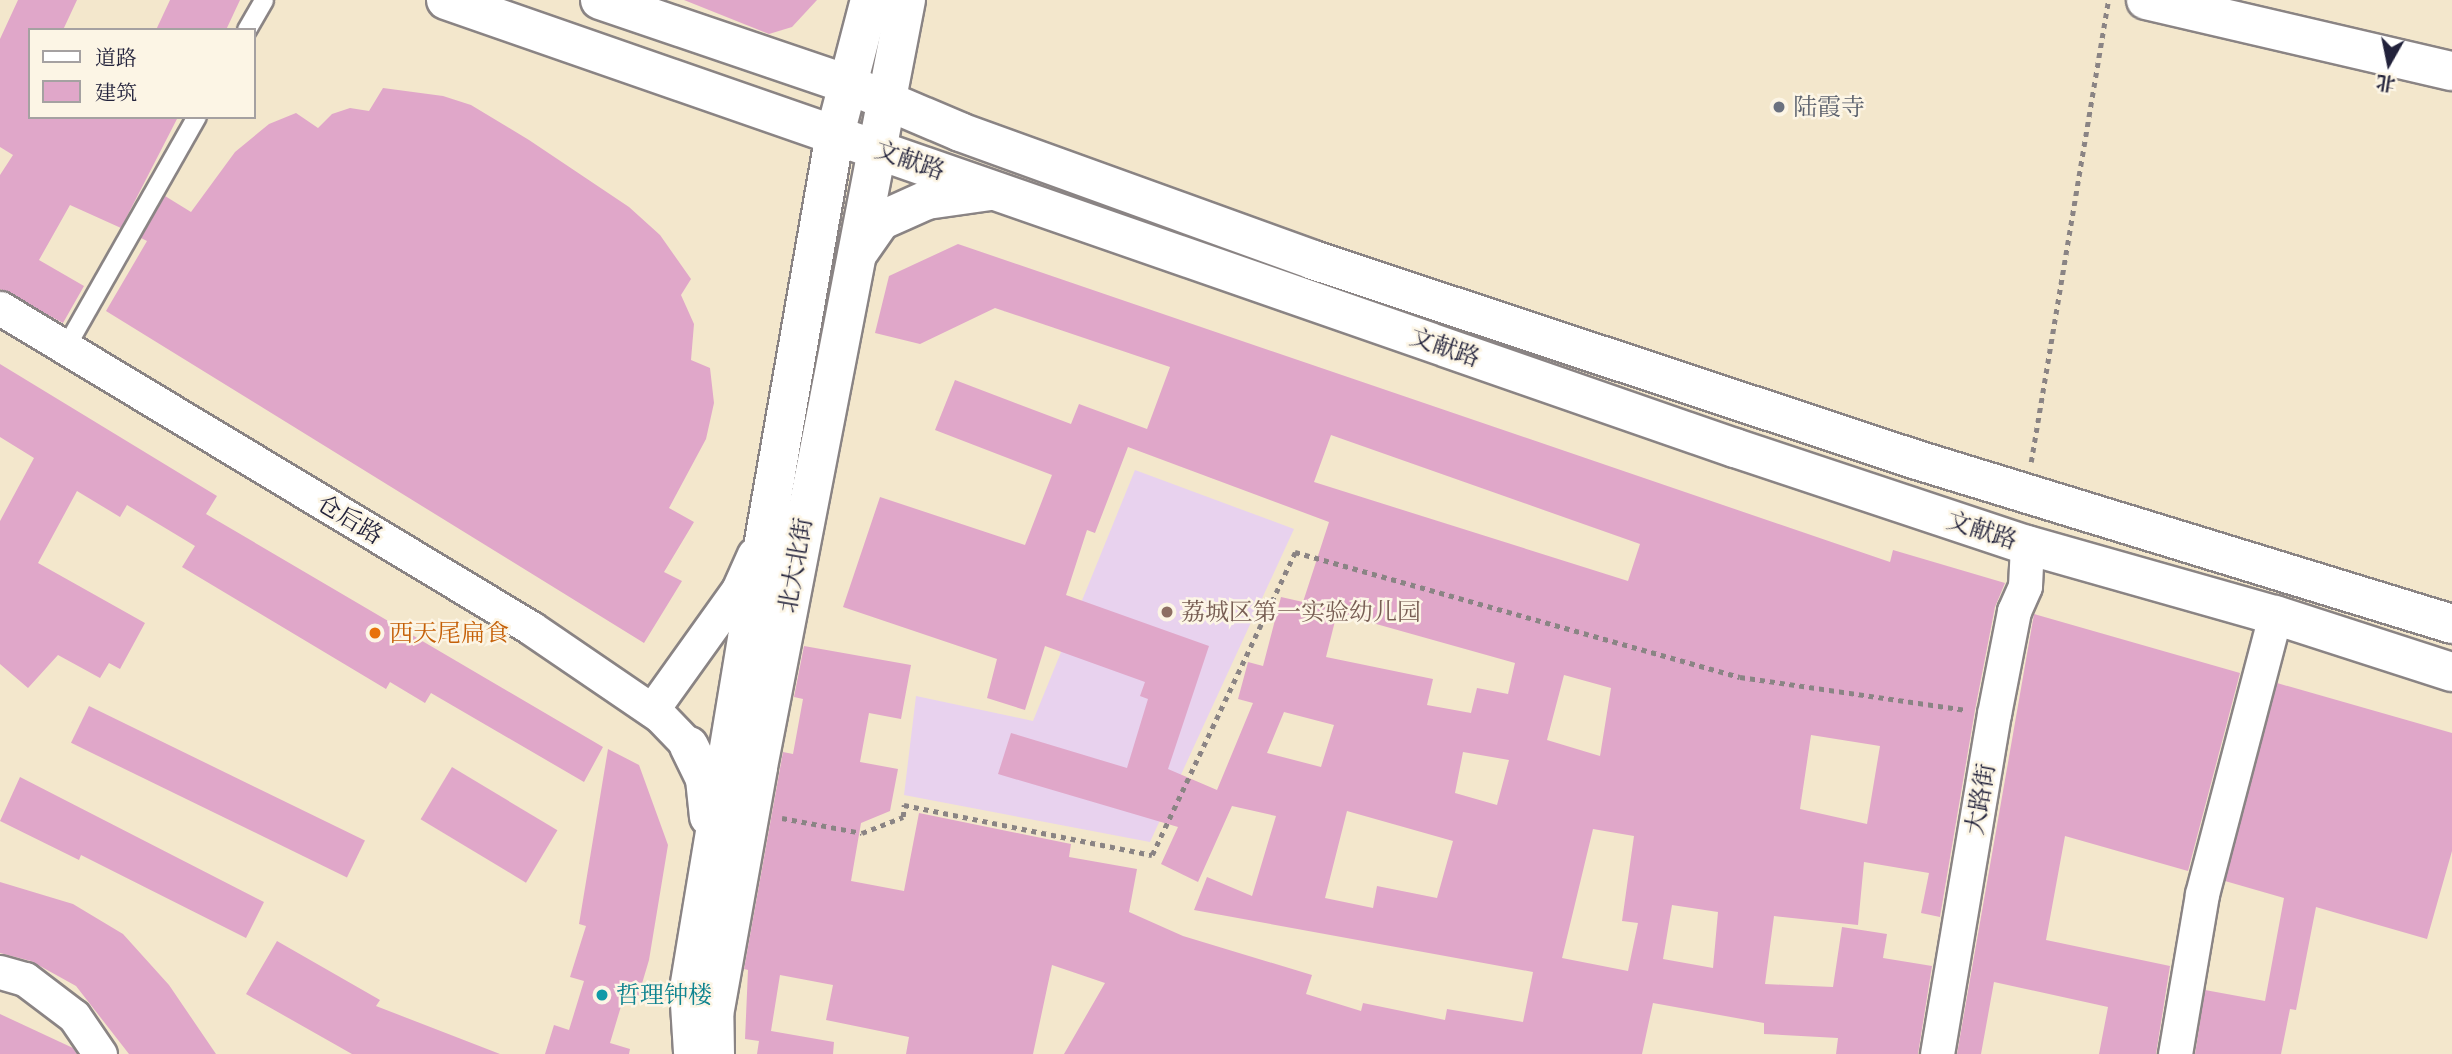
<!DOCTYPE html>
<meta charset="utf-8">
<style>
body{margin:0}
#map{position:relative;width:2452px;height:1054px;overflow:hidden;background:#f3e7cc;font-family:"Gentium Book Plus","Noto Serif SC",serif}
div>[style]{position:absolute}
.built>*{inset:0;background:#e8d2ee}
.building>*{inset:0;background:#e0a7c9;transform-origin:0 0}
.path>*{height:4.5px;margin-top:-2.25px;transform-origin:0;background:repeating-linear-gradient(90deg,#8a8484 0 5px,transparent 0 10px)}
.roads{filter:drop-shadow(2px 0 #8a8484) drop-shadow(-2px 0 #8a8484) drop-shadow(0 2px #8a8484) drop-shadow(0 -2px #8a8484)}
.lane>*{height:18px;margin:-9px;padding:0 9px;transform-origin:9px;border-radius:9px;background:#fff}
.street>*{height:33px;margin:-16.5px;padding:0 16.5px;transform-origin:16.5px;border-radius:16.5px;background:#fff}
.secondary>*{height:38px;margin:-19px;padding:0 19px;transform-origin:19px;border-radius:19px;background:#fff}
.dots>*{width:19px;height:19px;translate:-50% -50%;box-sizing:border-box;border:4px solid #fcf5e5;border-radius:50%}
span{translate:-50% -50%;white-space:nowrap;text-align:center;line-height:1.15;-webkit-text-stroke:5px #fcf5e5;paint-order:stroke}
.worship-label{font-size:24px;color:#5b616d}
.left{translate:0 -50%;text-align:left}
.street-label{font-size:24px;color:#22223b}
.education-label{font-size:24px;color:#785e54}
.food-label{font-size:24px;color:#c56008}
.culture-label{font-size:24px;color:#0d838f}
.legend{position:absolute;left:28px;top:28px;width:228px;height:91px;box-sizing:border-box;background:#fcf5e5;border:2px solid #a5a1a1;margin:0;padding:9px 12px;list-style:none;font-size:21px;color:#22223b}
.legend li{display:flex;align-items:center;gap:14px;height:35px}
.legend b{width:35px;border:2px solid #a5a1a1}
.north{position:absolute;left:2354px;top:28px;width:70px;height:70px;-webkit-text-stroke:5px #fcf5e5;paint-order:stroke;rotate:189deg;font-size:19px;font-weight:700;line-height:28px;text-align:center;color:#22223b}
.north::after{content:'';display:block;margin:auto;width:24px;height:32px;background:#22223b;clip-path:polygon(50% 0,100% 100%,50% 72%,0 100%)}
</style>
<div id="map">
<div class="built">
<div style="clip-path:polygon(1135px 470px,1294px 529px,1150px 842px,904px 795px,916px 696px,1033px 721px)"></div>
</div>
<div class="building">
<div style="clip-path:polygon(18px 0,77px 0,63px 30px,30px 30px,30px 117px,178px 117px,121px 228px,70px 205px,39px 260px,84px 286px,63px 323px,0 289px,0 175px,13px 155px,0 147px,0 39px)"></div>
<div style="clip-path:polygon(170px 0,240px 0,226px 30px,156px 30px)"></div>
<div style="clip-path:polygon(684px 0,817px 0,792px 27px,769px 34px)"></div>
<div style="clip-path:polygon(383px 88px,443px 96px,471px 105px,529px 140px,629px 207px,660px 235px,691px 279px,681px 295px,694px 324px,691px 360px,710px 368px,714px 403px,706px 439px,669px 508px,694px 522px,664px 572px,682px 581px,644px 643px,106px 311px,147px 241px,141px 238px,165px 196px,191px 212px,235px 152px,269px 124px,296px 113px,318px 128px,332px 114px,350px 108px,369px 111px)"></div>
<div style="clip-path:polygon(evenodd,958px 244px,1890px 562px,1893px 550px,2005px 583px,1995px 607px,1975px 710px,1940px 917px,1921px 913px,1929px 873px,1864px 862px,1858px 925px,1774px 916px,1765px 984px,1833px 987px,1842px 927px,1887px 934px,1883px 958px,1932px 966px,1918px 1054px,1836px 1054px,1838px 1038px,1764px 1034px,1764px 1023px,1653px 1003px,1642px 1054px,1064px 1054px,1105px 983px,1052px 965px,1033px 1054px,906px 1054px,909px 1037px,826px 1020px,833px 985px,780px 975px,771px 1031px,834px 1042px,833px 1054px,757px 1054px,759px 1041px,745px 1039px,748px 970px,744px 969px,783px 752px,793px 754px,803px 699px,794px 697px,804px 646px,911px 665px,901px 719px,869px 713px,860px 762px,898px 769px,890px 811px,861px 823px,851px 881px,904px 891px,919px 813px,1071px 844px,1069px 857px,1137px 869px,1129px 912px,1183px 936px,1312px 975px,1306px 994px,1361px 1011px,1363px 1003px,1445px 1020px,1447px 1009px,1523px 1022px,1533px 972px,1194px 910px,1207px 877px,1252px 896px,1276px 816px,1232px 806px,1198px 882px,1161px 864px,1178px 827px,998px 774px,1011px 733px,1127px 768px,1148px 699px,1140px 696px,1145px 682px,1045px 646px,1025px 710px,987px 698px,997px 659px,843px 607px,880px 497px,1025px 545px,1052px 475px,935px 430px,955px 380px,1071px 424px,1079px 404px,1147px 429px,1170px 367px,995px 308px,920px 344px,875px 333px,889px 276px,958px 244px,1331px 435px,1640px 544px,1628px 581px,1314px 482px,1331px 435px,958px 244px,1128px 447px,1329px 522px,1303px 602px,1281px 597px,1263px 666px,1248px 662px,1238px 699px,1253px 703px,1217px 790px,1168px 769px,1209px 646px,1066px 595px,1087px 530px,1095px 533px,1128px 447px,958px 244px,1337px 613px,1515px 663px,1508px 694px,1477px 688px,1471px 713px,1427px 705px,1433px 679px,1326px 657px,1337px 613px,958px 244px,1564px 675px,1611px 688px,1600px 756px,1547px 740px,1564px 675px,958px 244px,1284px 712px,1334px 725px,1321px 767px,1267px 753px,1284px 712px,958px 244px,1811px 735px,1880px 746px,1867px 824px,1800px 809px,1811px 735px,958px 244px,1463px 752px,1509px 760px,1497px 805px,1455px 793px,1463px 752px,958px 244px,1347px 811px,1453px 841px,1437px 898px,1377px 886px,1373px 908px,1325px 898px,1347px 811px,958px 244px,1593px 829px,1634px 836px,1622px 921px,1638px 923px,1628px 971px,1562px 958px,1593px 829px,958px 244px,1672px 905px,1718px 912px,1713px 968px,1663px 959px,1672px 905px)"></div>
<div style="clip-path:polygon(0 364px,217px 496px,206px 514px,603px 747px,584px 782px,431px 693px,425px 703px,390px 682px,386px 689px,182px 567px,195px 546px,127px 505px,120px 517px,77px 491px,38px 563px,145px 623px,120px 669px,109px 663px,100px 678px,58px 655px,28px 688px,0 664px,0 521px,34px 458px,0 437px)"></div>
<div style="clip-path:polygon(2034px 614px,2240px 673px,2188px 871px,2065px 836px,2046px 940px,2170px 966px,2156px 1054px,2099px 1054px,2108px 1007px,1994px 982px,1981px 1054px,1957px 1054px)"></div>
<div style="clip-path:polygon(2277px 683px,2452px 733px,2452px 851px,2427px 939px,2316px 907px,2296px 1010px,2290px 1009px,2281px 1054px,2195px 1054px,2205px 990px,2265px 1001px,2284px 898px,2225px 881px)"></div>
<div style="left:89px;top:706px;width:307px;height:41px;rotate:26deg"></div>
<div style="clip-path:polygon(608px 749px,639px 765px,668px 845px,649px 960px,638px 997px,625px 993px,610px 1043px,630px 1049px,629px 1054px,545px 1054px,554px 1025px,569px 1030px,584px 981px,570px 977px,586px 926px,579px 924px)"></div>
<div style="left:452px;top:767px;width:123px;height:61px;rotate:31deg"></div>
<div style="clip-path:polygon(20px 777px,264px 902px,246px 938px,81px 855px,79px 860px,0 821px)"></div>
<div style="clip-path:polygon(0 882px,73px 904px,123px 934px,169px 985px,216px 1054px,129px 1054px,76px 986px,31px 961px,0 953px)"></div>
<div style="clip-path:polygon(277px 941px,380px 1000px,376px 1006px,500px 1054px,352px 1054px,246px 994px)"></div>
<div style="clip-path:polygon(0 1014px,73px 1048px,77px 1054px,0 1054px)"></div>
</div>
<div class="path">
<div style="left:2031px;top:462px;width:468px;rotate:-80.5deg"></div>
<div style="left:782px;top:818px;width:81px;rotate:10.6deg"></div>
<div style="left:862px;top:833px;width:44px;rotate:-21.3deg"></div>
<div style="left:903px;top:817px;width:12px;rotate:-85deg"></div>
<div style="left:904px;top:805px;width:253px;rotate:11.4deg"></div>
<div style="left:1152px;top:855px;width:335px;rotate:-64.7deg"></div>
<div style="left:1295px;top:552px;width:462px;rotate:15.7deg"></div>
<div style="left:1740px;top:677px;width:227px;rotate:8.3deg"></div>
</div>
<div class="roads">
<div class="lane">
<div style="left:247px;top:30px;width:34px;rotate:-60deg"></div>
<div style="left:65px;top:349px;width:267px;rotate:-60.4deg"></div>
</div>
<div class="street">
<div style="left:0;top:308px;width:620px;rotate:31.07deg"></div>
<div style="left:531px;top:628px;width:156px;rotate:34.3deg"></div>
<div style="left:660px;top:716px;width:42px;rotate:46deg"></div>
<div style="left:652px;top:710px;width:148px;rotate:-54.4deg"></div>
<div style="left:738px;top:590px;width:39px;rotate:-66deg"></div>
<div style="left:0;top:972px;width:26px;rotate:16deg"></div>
<div style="left:25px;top:979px;width:61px;rotate:37.1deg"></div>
<div style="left:74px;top:1016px;width:46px;rotate:55.6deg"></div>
<div style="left:1937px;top:1054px;width:345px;rotate:-80.5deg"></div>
<div style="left:1994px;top:714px;width:105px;rotate:-79deg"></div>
<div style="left:2014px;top:611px;width:27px;rotate:-66deg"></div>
<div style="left:2025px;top:586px;width:41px;rotate:-87.2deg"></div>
<div style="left:2175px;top:1054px;width:162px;rotate:-80.4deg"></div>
<div style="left:2202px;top:894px;width:288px;rotate:-75.3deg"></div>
</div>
<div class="secondary">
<div style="left:446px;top:0;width:1365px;rotate:19.17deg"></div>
<div style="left:1735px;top:448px;width:308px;rotate:18.4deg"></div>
<div style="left:2027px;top:545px;width:258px;rotate:15.8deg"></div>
<div style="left:2275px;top:615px;width:186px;rotate:17.9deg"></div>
<div style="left:600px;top:0;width:264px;rotate:18.8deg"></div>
<div style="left:850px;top:85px;width:120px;rotate:23.1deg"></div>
<div style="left:960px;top:132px;width:375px;rotate:19.9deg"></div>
<div style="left:1313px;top:260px;width:636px;rotate:18.32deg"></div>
<div style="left:1917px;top:460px;width:560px;rotate:17.04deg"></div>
<div style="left:2146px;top:0;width:314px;rotate:13.1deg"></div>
<div style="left:858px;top:253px;width:39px;rotate:-55deg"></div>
<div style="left:880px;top:221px;width:51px;rotate:-24.1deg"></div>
<div style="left:927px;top:200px;width:64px;rotate:-8.1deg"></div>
<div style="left:689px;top:746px;width:37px;rotate:64deg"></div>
<div style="left:705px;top:779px;width:38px;rotate:84deg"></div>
<div style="left:693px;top:1052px;width:63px;rotate:-93.6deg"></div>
<div style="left:689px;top:989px;width:361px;rotate:-80.6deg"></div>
<div style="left:748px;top:633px;width:507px;rotate:-80.11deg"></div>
<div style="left:835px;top:134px;width:138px;rotate:-75.4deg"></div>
<div style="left:715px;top:1054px;width:39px;rotate:-91deg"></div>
<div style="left:714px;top:1015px;width:252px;rotate:-79.9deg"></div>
<div style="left:758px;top:767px;width:781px;rotate:-79.08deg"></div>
</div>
</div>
<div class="dots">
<div style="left:1779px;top:107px;background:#6b7280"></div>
<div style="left:1167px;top:612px;background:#8d6e63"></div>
<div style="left:375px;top:633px;background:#e8710a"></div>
<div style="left:602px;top:995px;background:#0f9aa8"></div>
</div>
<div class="worship-label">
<span class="left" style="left:1793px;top:107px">陆霞寺</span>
</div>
<div class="street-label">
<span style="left:910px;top:160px;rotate:19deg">文献路</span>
<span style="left:1445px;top:347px;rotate:19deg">文献路</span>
<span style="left:350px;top:519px;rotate:31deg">仓后路</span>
<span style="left:1982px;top:530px;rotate:18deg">文献路</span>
<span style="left:795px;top:565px;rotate:-80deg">北大北街</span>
<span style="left:1980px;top:799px;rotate:-80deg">大路街</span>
</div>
<div class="education-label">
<span class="left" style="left:1181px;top:612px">荔城区第一实验幼儿园</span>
</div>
<div class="food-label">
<span class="left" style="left:389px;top:633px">西天尾扁食</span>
</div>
<div class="culture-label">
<span class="left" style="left:616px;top:995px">哲理钟楼</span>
</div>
<ul class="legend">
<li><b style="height:9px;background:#fff"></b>道路</li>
<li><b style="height:19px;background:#e0a7c9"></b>建筑</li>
</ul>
<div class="north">北</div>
</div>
